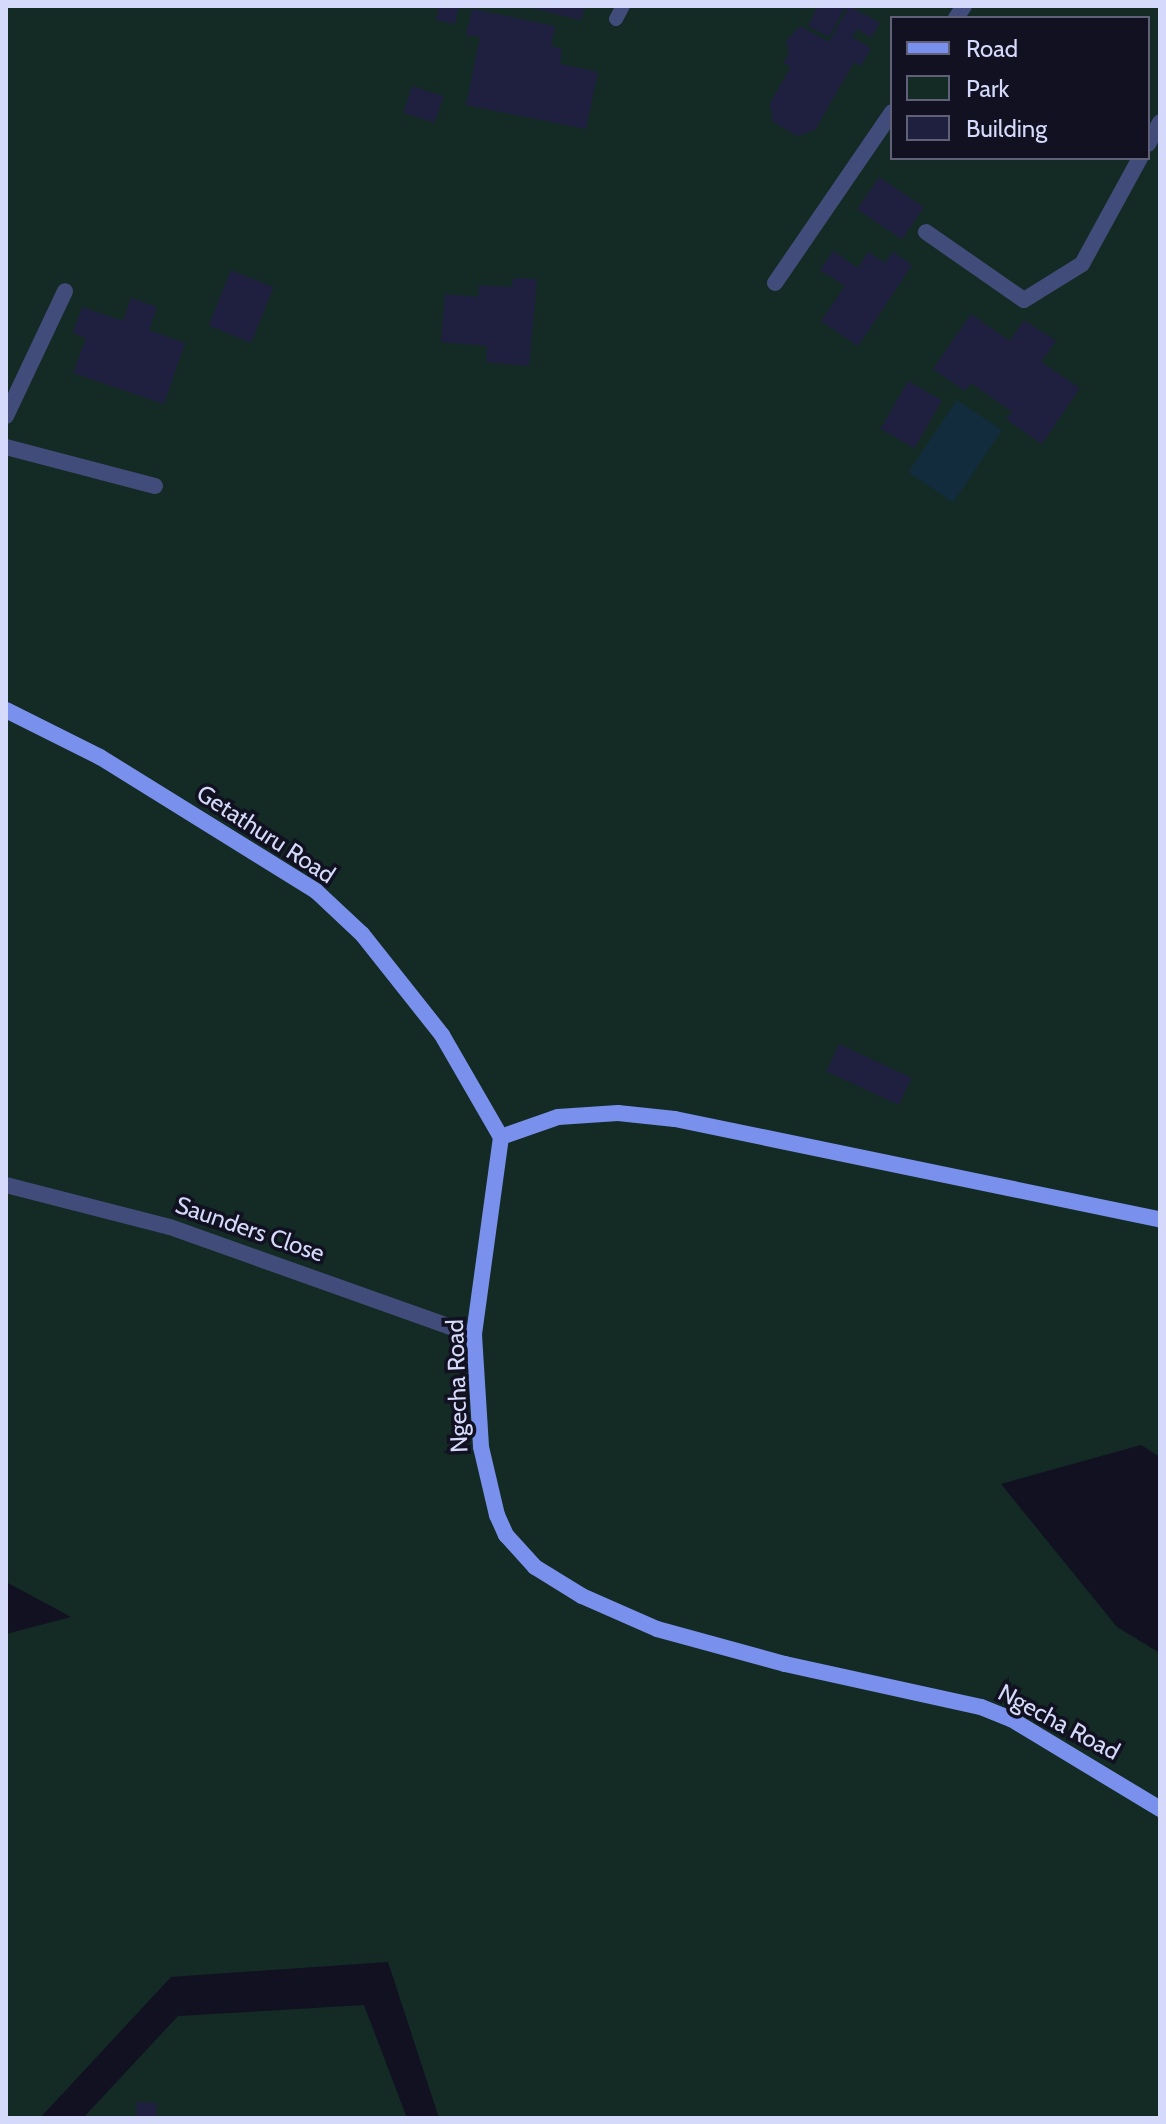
<!DOCTYPE html>
<style>
body{margin:0}
#map{position:relative;width:1166px;height:2124px;overflow:hidden;background:#111121;font-family:Cabin,sans-serif}
div>[style]{position:absolute}
.green>*{inset:0;background:#142a24}
.water>*{inset:0;background:#122c3e;transform-origin:0 0}
.building>*{inset:0;background:#1f203f;transform-origin:0 0}
.lane>*{height:14px;margin:-7px;padding:0 7px;transform-origin:7px;border-radius:7px;background:#424c7a}
.street>*{height:16px;margin:-8px;padding:0 8px;transform-origin:8px;border-radius:8px;background:#424c7a}
.secondary>*{height:16px;margin:-8px;padding:0 8px;transform-origin:8px;border-radius:8px;background:#7991ed}
span{translate:-50% -50%;white-space:nowrap;text-align:center;line-height:1.15;-webkit-text-stroke:7px #111121;paint-order:stroke}
.street-label{font-size:24px;color:#d6dafa}
.frame{position:absolute;inset:0;border:8px solid #d6dafa;pointer-events:none}
.legend{position:absolute;left:890px;top:16px;width:260px;height:144px;box-sizing:border-box;background:#111121;border:2px solid #606178;margin:0;padding:10px 14px;list-style:none;font-size:24px;color:#d6dafa}
.legend li{display:flex;align-items:center;gap:16px;height:40px}
.legend b{width:40px;border:2px solid #606178}
</style>
<div id="map">
<div class="green">
<div style="clip-path:polygon(evenodd,6px 6px,1160px 6px,1160px 1457px,1141px 1445px,1001px 1484px,1117px 1627px,1160px 1653px,1160px 2118px,439px 2118px,388px 1962px,171px 1977px,40px 2118px,6px 2118px,6px 1634px,71px 1617px,6px 1582px,6px 6px,892px 18px,1148px 18px,1148px 158px,892px 158px,892px 18px)"></div>
<div style="clip-path:polygon(364px 2005px,407px 2118px,83px 2118px,178px 2016px)"></div>
</div>
<div class="water">
<div style="left:957px;top:400px;width:54px;height:87px;rotate:34deg"></div>
</div>
<div class="building">
<div style="clip-path:polygon(439px 6px,459px 6px,455px 24px,436px 20px)"></div>
<div style="clip-path:polygon(523px 6px,585px 6px,581px 20px)"></div>
<div style="clip-path:polygon(818px 6px,846px 6px,829px 37px,808px 26px)"></div>
<div style="clip-path:polygon(849px 6px,880px 23px,871px 38px,857px 29px,852px 37px,871px 48px,861px 66px,854px 62px,815px 130px,797px 136px,773px 122px,770px 103px,791px 67px,783px 63px,789px 53px,786px 41px,800px 26px,829px 42px)"></div>
<div style="clip-path:polygon(472px 9px,555px 26px,551px 46px,562px 49px,560px 64px,598px 72px,586px 129px,466px 105px,480px 37px,466px 35px)"></div>
<div style="left:412px;top:86px;width:33px;height:28px;rotate:18deg"></div>
<div style="left:879px;top:177px;width:54px;height:39px;rotate:34deg"></div>
<div style="clip-path:polygon(833px 251px,858px 268px,868px 252px,885px 263px,893px 252px,912px 265px,858px 346px,821px 321px,845px 286px,820px 270px)"></div>
<div style="left:231px;top:270px;width:46px;height:60px;rotate:22deg"></div>
<div style="clip-path:polygon(513px 278px,537px 279px,529px 366px,486px 362px,487px 346px,441px 342px,445px 294px,478px 297px,479px 285px,512px 287px)"></div>
<div style="clip-path:polygon(131px 298px,157px 307px,149px 330px,185px 343px,164px 404px,73px 373px,86px 338px,73px 333px,82px 307px,123px 321px)"></div>
<div style="clip-path:polygon(971px 314px,1010px 341px,1024px 320px,1056px 341px,1041px 362px,1080px 388px,1042px 444px,1006px 419px,1012px 412px,971px 383px,965px 391px,933px 369px)"></div>
<div style="left:908px;top:381px;width:39px;height:55px;rotate:30deg"></div>
<div style="left:839px;top:1044px;width:80px;height:30px;rotate:25deg"></div>
<div style="left:137px;top:2102px;width:20px;height:16px;rotate:3deg"></div>
</div>
<div class="lane">
<div style="left:616px;top:19px;width:15px;rotate:-62deg"></div>
</div>
<div class="street">
<div style="left:956px;top:18px;width:14px;rotate:-56deg"></div>
<div style="left:1148px;top:144px;width:25px;rotate:-61deg"></div>
<div style="left:926px;top:232px;width:119px;rotate:34.8deg"></div>
<div style="left:1024px;top:300px;width:68px;rotate:-31.8deg"></div>
<div style="left:1082px;top:264px;width:121px;rotate:-61.3deg"></div>
<div style="left:775px;top:283px;width:207px;rotate:-55.6deg"></div>
<div style="left:6px;top:416px;width:138px;rotate:-64.7deg"></div>
<div style="left:6px;top:447px;width:154px;rotate:14.7deg"></div>
<div style="left:6px;top:1185px;width:169px;rotate:14.4deg"></div>
<div style="left:170px;top:1227px;width:323px;rotate:19.6deg"></div>
</div>
<div class="secondary">
<div style="left:6px;top:710px;width:105px;rotate:26.6deg"></div>
<div style="left:100px;top:757px;width:254px;rotate:31.8deg"></div>
<div style="left:316px;top:891px;width:63px;rotate:43.1deg"></div>
<div style="left:362px;top:934px;width:129px;rotate:51.6deg"></div>
<div style="left:442px;top:1035px;width:118px;rotate:60deg"></div>
<div style="left:501px;top:1137px;width:200px;rotate:97.8deg"></div>
<div style="left:474px;top:1335px;width:112px;rotate:86.4deg"></div>
<div style="left:481px;top:1447px;width:70px;rotate:76.8deg"></div>
<div style="left:497px;top:1515px;width:22px;rotate:66deg"></div>
<div style="left:506px;top:1535px;width:43px;rotate:47.8deg"></div>
<div style="left:535px;top:1567px;width:55px;rotate:31.7deg"></div>
<div style="left:582px;top:1596px;width:82px;rotate:23.7deg"></div>
<div style="left:657px;top:1629px;width:133px;rotate:15.3deg"></div>
<div style="left:785px;top:1664px;width:201px;rotate:12.4deg"></div>
<div style="left:981px;top:1707px;width:32px;rotate:22deg"></div>
<div style="left:1011px;top:1719px;width:174px;rotate:31.1deg"></div>
<div style="left:501px;top:1137px;width:60px;rotate:-19.3deg"></div>
<div style="left:558px;top:1117px;width:60px;rotate:-3.8deg"></div>
<div style="left:618px;top:1113px;width:57px;rotate:6deg"></div>
<div style="left:675px;top:1119px;width:495px;rotate:11.7deg"></div>
</div>
<div class="street-label">
<span style="left:266px;top:834px;rotate:33deg">Getathuru Road</span>
<span style="left:250px;top:1229px;rotate:19deg">Saunders Close</span>
<span style="left:457px;top:1386px;rotate:-92deg">Ngecha Road</span>
<span style="left:1059px;top:1722px;rotate:28deg">Ngecha Road</span>
</div>
<div class="frame"></div>
<ul class="legend">
<li><b style="height:10px;background:#7991ed"></b>Road</li>
<li><b style="height:22px;background:#142a24"></b>Park</li>
<li><b style="height:22px;background:#1f203f"></b>Building</li>
</ul>
</div>
